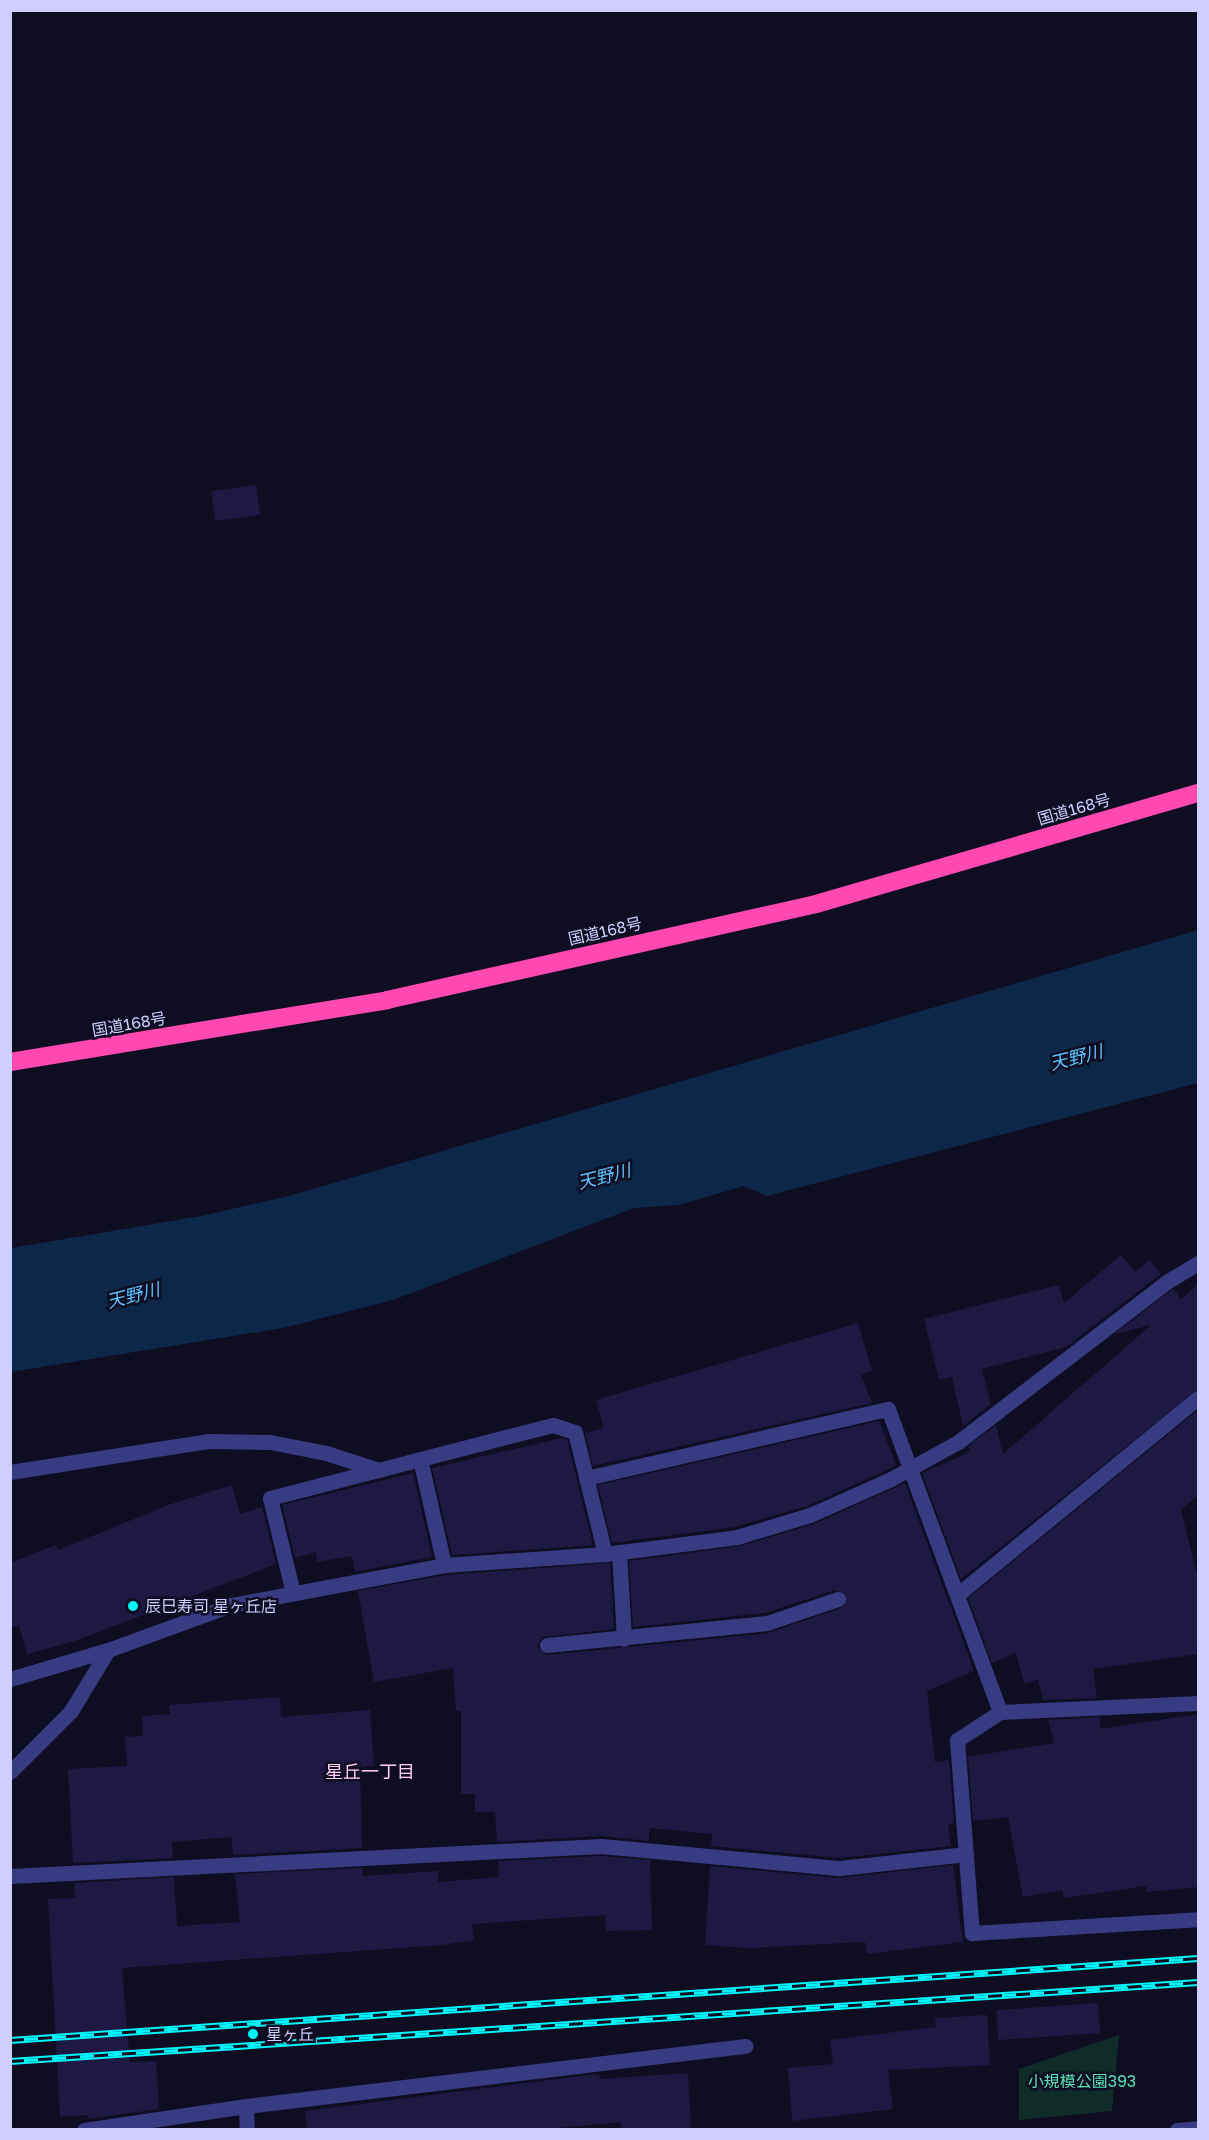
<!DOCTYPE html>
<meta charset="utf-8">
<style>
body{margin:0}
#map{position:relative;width:1209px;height:2140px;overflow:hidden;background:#0f0d22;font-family:"Golos Text","Noto Sans JP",sans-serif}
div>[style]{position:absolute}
.green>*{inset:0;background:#102c28}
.water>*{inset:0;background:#0c2747}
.building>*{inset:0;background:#1e1943;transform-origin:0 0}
.lane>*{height:15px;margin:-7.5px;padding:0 7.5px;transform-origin:7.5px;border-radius:7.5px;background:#373b82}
.street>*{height:15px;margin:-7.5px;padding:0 7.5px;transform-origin:7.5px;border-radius:7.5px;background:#373b82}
.highway>*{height:18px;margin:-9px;padding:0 9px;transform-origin:9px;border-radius:9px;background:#ff49b0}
.rail>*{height:7px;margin-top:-3.5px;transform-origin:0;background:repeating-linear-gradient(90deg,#0f0d22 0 14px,#00f6f9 0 28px);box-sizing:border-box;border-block:2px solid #00f6f9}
.dots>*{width:16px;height:16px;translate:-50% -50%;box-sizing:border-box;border:3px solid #0f0d22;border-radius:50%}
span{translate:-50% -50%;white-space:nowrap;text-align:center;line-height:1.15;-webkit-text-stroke:5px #0f0d22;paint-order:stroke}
.street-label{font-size:16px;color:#cfceff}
.poi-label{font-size:16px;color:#cfceff}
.left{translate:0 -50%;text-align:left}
.park-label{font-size:16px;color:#59e0b2}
.water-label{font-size:18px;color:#5cc2ff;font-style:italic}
.neighbourhood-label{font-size:18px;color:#ffd0f2}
.frame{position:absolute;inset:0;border:12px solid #cfceff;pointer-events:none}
</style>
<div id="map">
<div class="green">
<div style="clip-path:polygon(1119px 2035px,1112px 2111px,1019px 2120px,1019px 2069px)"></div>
</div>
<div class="water">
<div style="clip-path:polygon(1198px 930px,1198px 1083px,767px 1196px,744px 1186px,679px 1205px,634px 1208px,393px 1300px,283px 1328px,11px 1372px,11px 1248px,201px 1216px,289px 1196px)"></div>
</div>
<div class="building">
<div style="left:256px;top:485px;width:30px;height:45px;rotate:82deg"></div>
<div style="clip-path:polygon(1121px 1255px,1135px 1272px,1149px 1260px,1161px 1274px,1066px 1347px,982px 1369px,991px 1404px,963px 1426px,952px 1377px,939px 1380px,924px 1319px,1059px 1285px,1064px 1303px)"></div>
<div style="clip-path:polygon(1198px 1284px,1198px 1389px,961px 1579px,922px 1473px,970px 1452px,968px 1446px,996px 1425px,1003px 1454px,1151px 1325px,1114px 1334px,1173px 1289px,1181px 1299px)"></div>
<div style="clip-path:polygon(858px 1323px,872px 1371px,861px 1375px,872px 1403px,593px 1466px,585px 1433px,604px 1428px,596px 1400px)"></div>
<div style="clip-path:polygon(1198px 1410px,1198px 1495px,1181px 1510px,1198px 1578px,1198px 1654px,1093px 1669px,1097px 1698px,1043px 1700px,1038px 1680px,1024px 1683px,1016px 1653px,992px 1663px,968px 1598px)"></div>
<div style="clip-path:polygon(879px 1421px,896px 1465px,887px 1470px,807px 1506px,735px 1527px,612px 1543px,598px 1485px)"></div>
<div style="clip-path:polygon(562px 1438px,567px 1440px,593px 1545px,452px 1555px,432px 1468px)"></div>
<div style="clip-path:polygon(413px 1473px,432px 1557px,355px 1572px,352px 1556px,317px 1562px,316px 1552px,295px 1558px,282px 1505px)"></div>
<div style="clip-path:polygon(905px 1483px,974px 1671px,927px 1691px,935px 1762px,949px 1760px,954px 1823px,948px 1824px,951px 1846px,840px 1858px,711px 1846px,712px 1834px,649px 1828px,649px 1841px,601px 1836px,497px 1842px,495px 1812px,475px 1812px,475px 1794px,461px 1794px,461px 1711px,456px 1711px,453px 1668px,374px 1682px,358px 1591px,445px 1575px,610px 1563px,614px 1629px,542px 1637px,537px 1647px,547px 1655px,768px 1633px,841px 1608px,847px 1596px,835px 1590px,765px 1613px,633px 1627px,629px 1561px,740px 1546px,814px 1524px)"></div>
<div style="clip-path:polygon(232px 1485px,240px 1514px,262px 1507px,276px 1564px,75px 1641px,27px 1654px,19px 1625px,10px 1628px,10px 1563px,55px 1545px,58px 1550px,171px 1504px)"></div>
<div style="clip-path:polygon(280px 1697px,281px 1717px,370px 1710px,374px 1766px,360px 1767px,362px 1848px,233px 1855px,231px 1837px,172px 1842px,173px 1858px,73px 1863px,68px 1769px,127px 1766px,125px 1737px,143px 1736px,142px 1716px,170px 1714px,169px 1705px)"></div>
<div style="clip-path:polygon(1198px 1714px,1198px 1887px,1147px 1892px,1146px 1886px,1064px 1898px,1062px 1890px,1023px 1897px,1008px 1817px,973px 1821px,968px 1757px,1054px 1743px,1048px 1720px,1099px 1717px,1101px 1729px)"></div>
<div style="clip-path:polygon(601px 1856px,650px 1860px,652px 1930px,606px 1931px,605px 1915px,472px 1924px,474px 1940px,442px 1945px,122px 1968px,130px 2062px,156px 2061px,159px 2109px,88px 2119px,88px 2115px,60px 2117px,48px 1899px,75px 1898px,74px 1883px,174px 1877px,177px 1926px,240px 1922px,235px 1874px,363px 1868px,363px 1876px,438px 1871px,438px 1882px,499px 1877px,498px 1861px)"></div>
<div style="clip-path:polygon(953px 1865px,963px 1942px,867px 1954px,865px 1942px,748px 1948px,705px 1945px,710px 1866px,839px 1878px)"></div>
<div style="left:1098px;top:2003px;width:30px;height:102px;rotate:86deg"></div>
<div style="clip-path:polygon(987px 2015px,990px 2065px,888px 2070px,893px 2109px,792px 2121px,788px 2068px,833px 2064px,830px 2040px,936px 2027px,935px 2018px)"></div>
<div style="clip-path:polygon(688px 2073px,691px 2129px,621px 2130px,621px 2122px,538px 2130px,307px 2130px,305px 2111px,589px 2075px,599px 2074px,600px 2079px)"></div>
</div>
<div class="lane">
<div style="left:619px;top:1552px;width:87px;rotate:86.7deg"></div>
<div style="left:547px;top:1645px;width:221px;rotate:-5.7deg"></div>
<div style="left:767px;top:1623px;width:75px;rotate:-18.7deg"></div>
<div style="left:246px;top:2106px;width:503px;rotate:-6.86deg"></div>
<div style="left:84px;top:2130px;width:164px;rotate:-8.4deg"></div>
<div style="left:246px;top:2106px;width:24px;rotate:88deg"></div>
</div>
<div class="street">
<div style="left:420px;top:1459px;width:109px;rotate:77.2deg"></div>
<div style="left:10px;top:1472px;width:200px;rotate:-8.9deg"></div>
<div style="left:208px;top:1441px;width:62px;rotate:0.9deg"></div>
<div style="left:270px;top:1442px;width:57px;rotate:11.1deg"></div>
<div style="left:326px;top:1453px;width:56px;rotate:17.8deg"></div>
<div style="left:586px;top:1478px;width:310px;rotate:-12.9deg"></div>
<div style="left:888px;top:1409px;width:323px;rotate:69.7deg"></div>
<div style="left:293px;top:1593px;width:98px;rotate:-103.6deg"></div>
<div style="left:270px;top:1498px;width:292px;rotate:-14.5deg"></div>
<div style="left:553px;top:1425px;width:23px;rotate:18deg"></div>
<div style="left:575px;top:1432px;width:126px;rotate:76.2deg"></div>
<div style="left:957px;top:1595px;width:311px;rotate:-39.3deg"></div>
<div style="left:10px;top:1679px;width:102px;rotate:-16.5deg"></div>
<div style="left:108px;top:1650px;width:131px;rotate:-20.1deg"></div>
<div style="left:231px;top:1605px;width:217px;rotate:-10.6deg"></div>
<div style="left:444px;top:1565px;width:161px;rotate:-3.9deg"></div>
<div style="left:605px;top:1554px;width:133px;rotate:-7.3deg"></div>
<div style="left:737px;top:1537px;width:76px;rotate:-16.8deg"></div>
<div style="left:810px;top:1515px;width:89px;rotate:-24deg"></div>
<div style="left:891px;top:1479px;width:77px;rotate:-28.9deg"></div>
<div style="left:958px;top:1442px;width:265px;rotate:-37.5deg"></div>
<div style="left:1168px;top:1281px;width:35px;rotate:-31deg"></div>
<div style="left:1198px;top:1703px;width:198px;rotate:177.4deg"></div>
<div style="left:1000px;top:1712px;width:51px;rotate:146.9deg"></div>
<div style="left:957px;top:1740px;width:194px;rotate:85.6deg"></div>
<div style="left:972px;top:1933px;width:226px;rotate:-3.5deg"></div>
<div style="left:10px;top:1772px;width:86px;rotate:-45deg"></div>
<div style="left:71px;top:1711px;width:71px;rotate:-58.8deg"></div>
<div style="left:10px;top:1876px;width:592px;rotate:-2.91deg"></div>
<div style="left:601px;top:1846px;width:240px;rotate:5.3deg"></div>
<div style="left:840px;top:1868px;width:127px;rotate:-6.3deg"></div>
<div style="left:1177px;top:2130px;width:21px;rotate:-5deg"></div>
</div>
<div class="highway">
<div style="left:10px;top:1062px;width:382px;rotate:-9.3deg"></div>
<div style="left:387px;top:1000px;width:440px;rotate:-12.6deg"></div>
<div style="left:816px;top:904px;width:398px;rotate:-16.2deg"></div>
</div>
<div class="rail">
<div style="left:10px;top:2040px;width:1191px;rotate:-3.95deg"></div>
<div style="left:10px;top:2061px;width:1191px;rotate:-3.8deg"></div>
</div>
<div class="dots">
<div style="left:133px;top:1606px;background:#00f6f9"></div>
<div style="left:253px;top:2034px;background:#00f6f9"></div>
</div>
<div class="street-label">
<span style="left:1074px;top:809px;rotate:-16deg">国道168号</span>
<span style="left:605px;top:931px;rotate:-13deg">国道168号</span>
<span style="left:129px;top:1024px;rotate:-10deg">国道168号</span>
</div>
<div class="poi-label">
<span class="left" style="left:145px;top:1606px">辰巳寿司 星ヶ丘店</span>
<span class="left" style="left:266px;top:2034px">星ヶ丘</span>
</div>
<div class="park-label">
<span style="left:1082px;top:2081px">小規模公園393</span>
</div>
<div class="water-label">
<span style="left:1076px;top:1057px;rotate:-14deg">天野川</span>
<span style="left:604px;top:1176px;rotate:-14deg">天野川</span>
<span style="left:133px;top:1295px;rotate:-14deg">天野川</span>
</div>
<div class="neighbourhood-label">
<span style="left:370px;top:1771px">星丘一丁目</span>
</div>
<div class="frame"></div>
</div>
